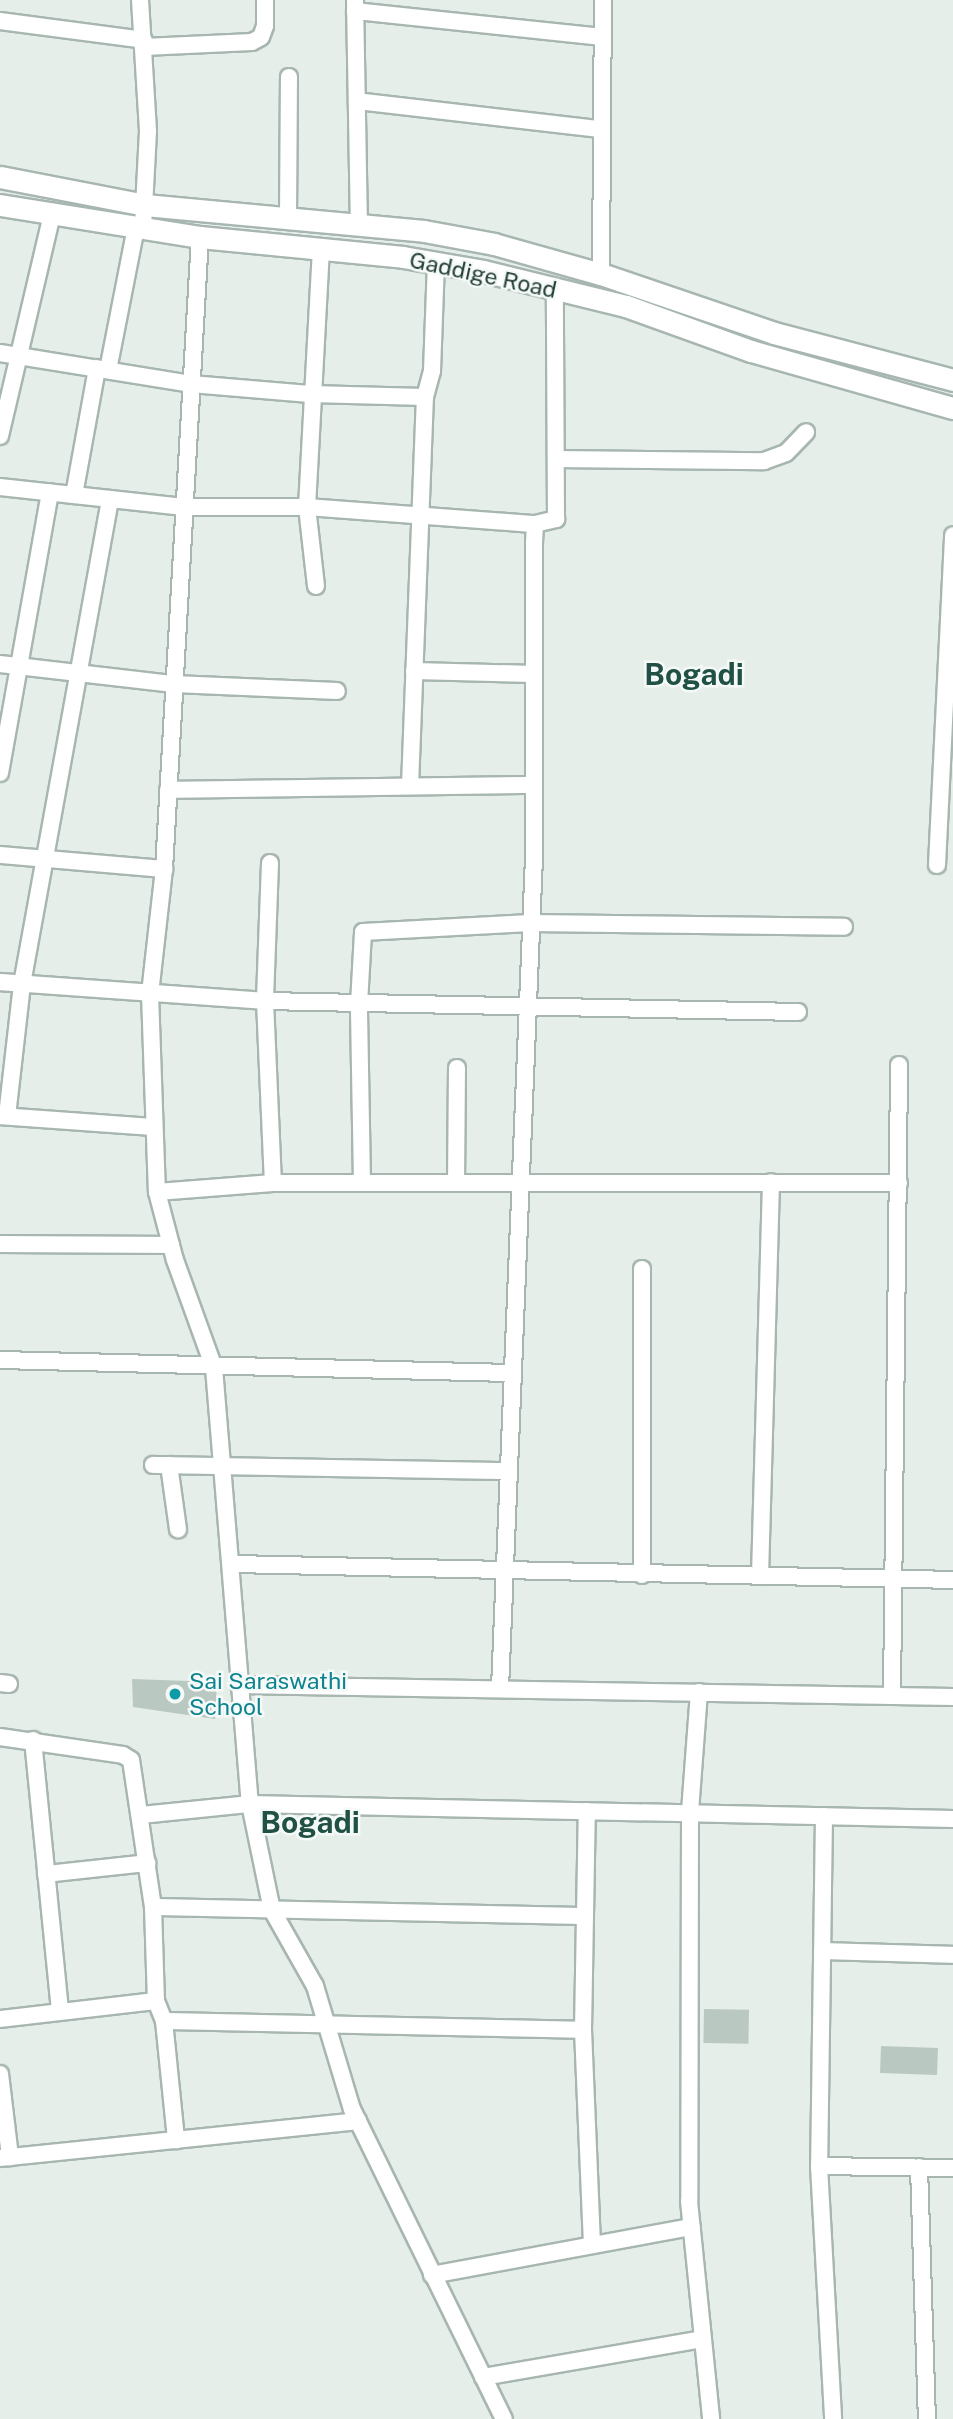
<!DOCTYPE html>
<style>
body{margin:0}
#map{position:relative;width:953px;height:2419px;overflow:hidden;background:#e5eee9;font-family:"Public Sans",sans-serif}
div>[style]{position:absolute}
.building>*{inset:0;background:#bac8c2;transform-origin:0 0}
.roads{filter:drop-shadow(2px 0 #a7b6b0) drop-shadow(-2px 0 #a7b6b0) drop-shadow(0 2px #a7b6b0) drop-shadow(0 -2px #a7b6b0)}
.minor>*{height:16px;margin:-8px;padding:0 8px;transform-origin:8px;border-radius:8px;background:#fff}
.secondary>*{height:21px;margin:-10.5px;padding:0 10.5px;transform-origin:10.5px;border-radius:10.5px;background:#fff}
.dots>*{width:19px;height:19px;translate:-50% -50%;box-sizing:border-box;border:4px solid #f5faf8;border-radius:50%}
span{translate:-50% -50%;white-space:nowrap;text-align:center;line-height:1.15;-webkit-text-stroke:5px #f5faf8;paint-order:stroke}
.street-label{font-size:23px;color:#243f37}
.culture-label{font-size:23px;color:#0d838f}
.left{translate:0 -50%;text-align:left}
.district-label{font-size:30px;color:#205144;font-weight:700}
</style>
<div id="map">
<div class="building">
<div style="clip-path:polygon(132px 1679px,217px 1682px,215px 1719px,133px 1707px)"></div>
<div style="left:704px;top:2009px;width:45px;height:34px;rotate:1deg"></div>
<div style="left:881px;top:2046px;width:57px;height:27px;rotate:2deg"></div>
</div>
<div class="roads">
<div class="minor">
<div style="left:140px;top:0;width:131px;rotate:86.5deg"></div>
<div style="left:148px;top:131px;width:97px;rotate:93deg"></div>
<div style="left:355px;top:0;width:225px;rotate:89deg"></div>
<div style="left:355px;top:11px;width:248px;rotate:6deg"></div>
<div style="left:0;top:21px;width:145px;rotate:7.5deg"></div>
<div style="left:144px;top:47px;width:108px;rotate:-2.7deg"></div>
<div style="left:252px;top:42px;width:10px;rotate:-29deg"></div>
<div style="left:261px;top:37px;width:12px;rotate:-70deg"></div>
<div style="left:265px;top:26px;width:26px;rotate:-90deg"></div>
<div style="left:357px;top:101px;width:245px;rotate:6.6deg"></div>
<div style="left:288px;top:218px;width:141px;rotate:-89.6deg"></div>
<div style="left:200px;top:237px;width:633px;rotate:93.26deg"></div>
<div style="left:164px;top:869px;width:126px;rotate:96.4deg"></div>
<div style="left:150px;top:994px;width:198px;rotate:88deg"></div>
<div style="left:157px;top:1192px;width:70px;rotate:75.2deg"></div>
<div style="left:175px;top:1260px;width:115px;rotate:70.1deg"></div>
<div style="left:214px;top:1368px;width:437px;rotate:85.3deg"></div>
<div style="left:250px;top:1804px;width:108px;rotate:78.3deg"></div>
<div style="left:272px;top:1910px;width:87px;rotate:60.5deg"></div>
<div style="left:315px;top:1986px;width:128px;rotate:73.3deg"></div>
<div style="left:352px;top:2109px;width:345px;rotate:63.9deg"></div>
<div style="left:601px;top:274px;width:274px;rotate:-89.6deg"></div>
<div style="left:0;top:353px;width:193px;rotate:9.2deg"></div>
<div style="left:191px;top:384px;width:119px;rotate:4.8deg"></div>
<div style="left:310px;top:394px;width:115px;rotate:1.5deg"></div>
<div style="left:425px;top:397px;width:27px;rotate:-75deg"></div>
<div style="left:432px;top:371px;width:108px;rotate:-87.9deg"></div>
<div style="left:108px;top:370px;width:146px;rotate:-78.9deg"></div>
<div style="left:0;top:436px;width:227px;rotate:-76.8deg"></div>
<div style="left:556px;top:459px;width:208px;rotate:0.6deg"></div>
<div style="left:764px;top:461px;width:23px;rotate:-20deg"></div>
<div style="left:786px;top:453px;width:29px;rotate:-46deg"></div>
<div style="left:0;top:487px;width:185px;rotate:6.2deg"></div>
<div style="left:184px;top:507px;width:123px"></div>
<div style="left:307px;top:507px;width:229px;rotate:4.3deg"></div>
<div style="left:74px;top:495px;width:129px;rotate:-79.7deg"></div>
<div style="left:316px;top:586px;width:80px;rotate:-96.5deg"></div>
<div style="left:307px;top:507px;width:260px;rotate:-86.9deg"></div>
<div style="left:0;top:664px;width:175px;rotate:6.6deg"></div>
<div style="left:174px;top:684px;width:163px;rotate:2.5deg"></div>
<div style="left:414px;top:671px;width:120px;rotate:1.4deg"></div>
<div style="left:0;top:773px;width:285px;rotate:-79.9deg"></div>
<div style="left:410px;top:786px;width:389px;rotate:-87.8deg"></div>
<div style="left:168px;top:790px;width:365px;rotate:-0.8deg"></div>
<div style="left:0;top:855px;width:165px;rotate:4.9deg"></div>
<div style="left:270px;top:863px;width:138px;rotate:92.1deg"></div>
<div style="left:265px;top:1001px;width:182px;rotate:87.5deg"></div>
<div style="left:937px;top:865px;width:330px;rotate:-87.2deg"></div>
<div style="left:0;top:982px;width:266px;rotate:4.1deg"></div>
<div style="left:265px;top:1001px;width:533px;rotate:1.18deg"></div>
<div style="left:0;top:1116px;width:152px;rotate:4.1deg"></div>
<div style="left:7px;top:1116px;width:133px;rotate:-83.5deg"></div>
<div style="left:22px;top:984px;width:493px;rotate:-79.7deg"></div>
<div style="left:362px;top:1183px;width:179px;rotate:-91deg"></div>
<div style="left:359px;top:1004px;width:72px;rotate:-86.8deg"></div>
<div style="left:363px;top:932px;width:167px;rotate:-3.1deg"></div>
<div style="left:530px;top:923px;width:314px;rotate:0.7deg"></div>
<div style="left:456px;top:1183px;width:115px;rotate:-89.5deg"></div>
<div style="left:157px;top:1192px;width:116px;rotate:-4.4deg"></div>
<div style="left:273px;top:1183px;width:626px"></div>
<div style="left:0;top:1244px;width:171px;rotate:0.3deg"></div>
<div style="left:0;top:1360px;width:510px;rotate:1.46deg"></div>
<div style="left:153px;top:1465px;width:353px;rotate:1deg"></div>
<div style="left:169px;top:1465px;width:65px;rotate:82deg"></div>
<div style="left:233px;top:1564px;width:720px;rotate:1.27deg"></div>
<div style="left:642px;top:1575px;width:306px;rotate:-90deg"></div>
<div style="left:760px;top:1576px;width:394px;rotate:-88.4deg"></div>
<div style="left:0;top:1683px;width:9px;rotate:6deg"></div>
<div style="left:239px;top:1685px;width:714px;rotate:0.96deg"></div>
<div style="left:500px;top:1689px;width:833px;rotate:-87.66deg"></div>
<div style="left:534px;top:857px;width:314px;rotate:-90deg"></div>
<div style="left:534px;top:543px;width:19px;rotate:-87deg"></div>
<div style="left:535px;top:524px;width:22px;rotate:-13deg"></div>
<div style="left:556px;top:519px;width:228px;rotate:-90.3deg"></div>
<div style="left:699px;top:1692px;width:121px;rotate:94.3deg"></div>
<div style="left:690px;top:1813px;width:388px;rotate:90.1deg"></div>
<div style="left:689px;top:2201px;width:219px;rotate:84.2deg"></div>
<div style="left:892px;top:1696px;width:631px;rotate:-89.36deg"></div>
<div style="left:0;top:1737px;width:124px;rotate:8.3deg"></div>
<div style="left:123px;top:1755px;width:9px;rotate:32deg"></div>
<div style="left:131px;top:1760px;width:149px;rotate:81.5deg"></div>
<div style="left:153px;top:1907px;width:94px;rotate:88.2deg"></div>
<div style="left:156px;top:2001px;width:22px;rotate:68deg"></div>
<div style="left:164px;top:2021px;width:120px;rotate:84.2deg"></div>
<div style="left:33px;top:1740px;width:272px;rotate:84.3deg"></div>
<div style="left:141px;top:1815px;width:110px;rotate:-5.8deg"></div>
<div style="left:250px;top:1804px;width:703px;rotate:1.22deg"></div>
<div style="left:824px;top:1816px;width:350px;rotate:90.8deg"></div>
<div style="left:819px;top:2166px;width:253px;rotate:86.8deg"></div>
<div style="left:46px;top:1874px;width:102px;rotate:-6.2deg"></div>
<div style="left:153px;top:1907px;width:432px;rotate:1.2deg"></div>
<div style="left:822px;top:1951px;width:131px;rotate:1.7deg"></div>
<div style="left:0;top:2019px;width:157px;rotate:-6.6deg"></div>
<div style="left:164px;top:2021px;width:419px;rotate:1.2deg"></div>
<div style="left:583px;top:2030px;width:219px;rotate:-89deg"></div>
<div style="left:583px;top:2030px;width:215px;rotate:87.6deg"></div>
<div style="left:0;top:2074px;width:84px;rotate:83.1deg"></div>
<div style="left:0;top:2158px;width:360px;rotate:-5.9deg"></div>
<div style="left:819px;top:2166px;width:134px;rotate:0.9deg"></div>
<div style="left:919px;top:2167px;width:252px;rotate:88.2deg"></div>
<div style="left:432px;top:2275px;width:264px;rotate:-10.5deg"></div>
<div style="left:483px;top:2377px;width:223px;rotate:-9.8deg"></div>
</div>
<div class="secondary">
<div style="left:0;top:177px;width:148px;rotate:10.9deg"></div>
<div style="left:145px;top:205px;width:280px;rotate:5.3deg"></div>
<div style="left:424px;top:231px;width:71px;rotate:10.5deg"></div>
<div style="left:494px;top:244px;width:111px;rotate:15.7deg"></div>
<div style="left:601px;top:274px;width:183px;rotate:18.8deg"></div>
<div style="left:774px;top:333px;width:185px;rotate:14.7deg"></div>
<div style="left:0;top:205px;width:203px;rotate:9.1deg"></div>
<div style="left:200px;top:237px;width:204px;rotate:5.6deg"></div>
<div style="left:403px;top:257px;width:81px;rotate:9.9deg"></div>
<div style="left:483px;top:271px;width:147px;rotate:13.8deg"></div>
<div style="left:626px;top:306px;width:133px;rotate:19.8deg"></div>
<div style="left:751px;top:351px;width:210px;rotate:15.8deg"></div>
</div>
</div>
<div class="dots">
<div style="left:175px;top:1694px;background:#0f9aa8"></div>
</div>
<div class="street-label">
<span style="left:483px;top:275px;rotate:12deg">Gaddige Road</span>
</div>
<div class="culture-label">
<span class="left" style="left:189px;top:1694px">Sai Saraswathi<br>School</span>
</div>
<div class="district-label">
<span style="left:694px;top:674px">Bogadi</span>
<span style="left:310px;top:1822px">Bogadi</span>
</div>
</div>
